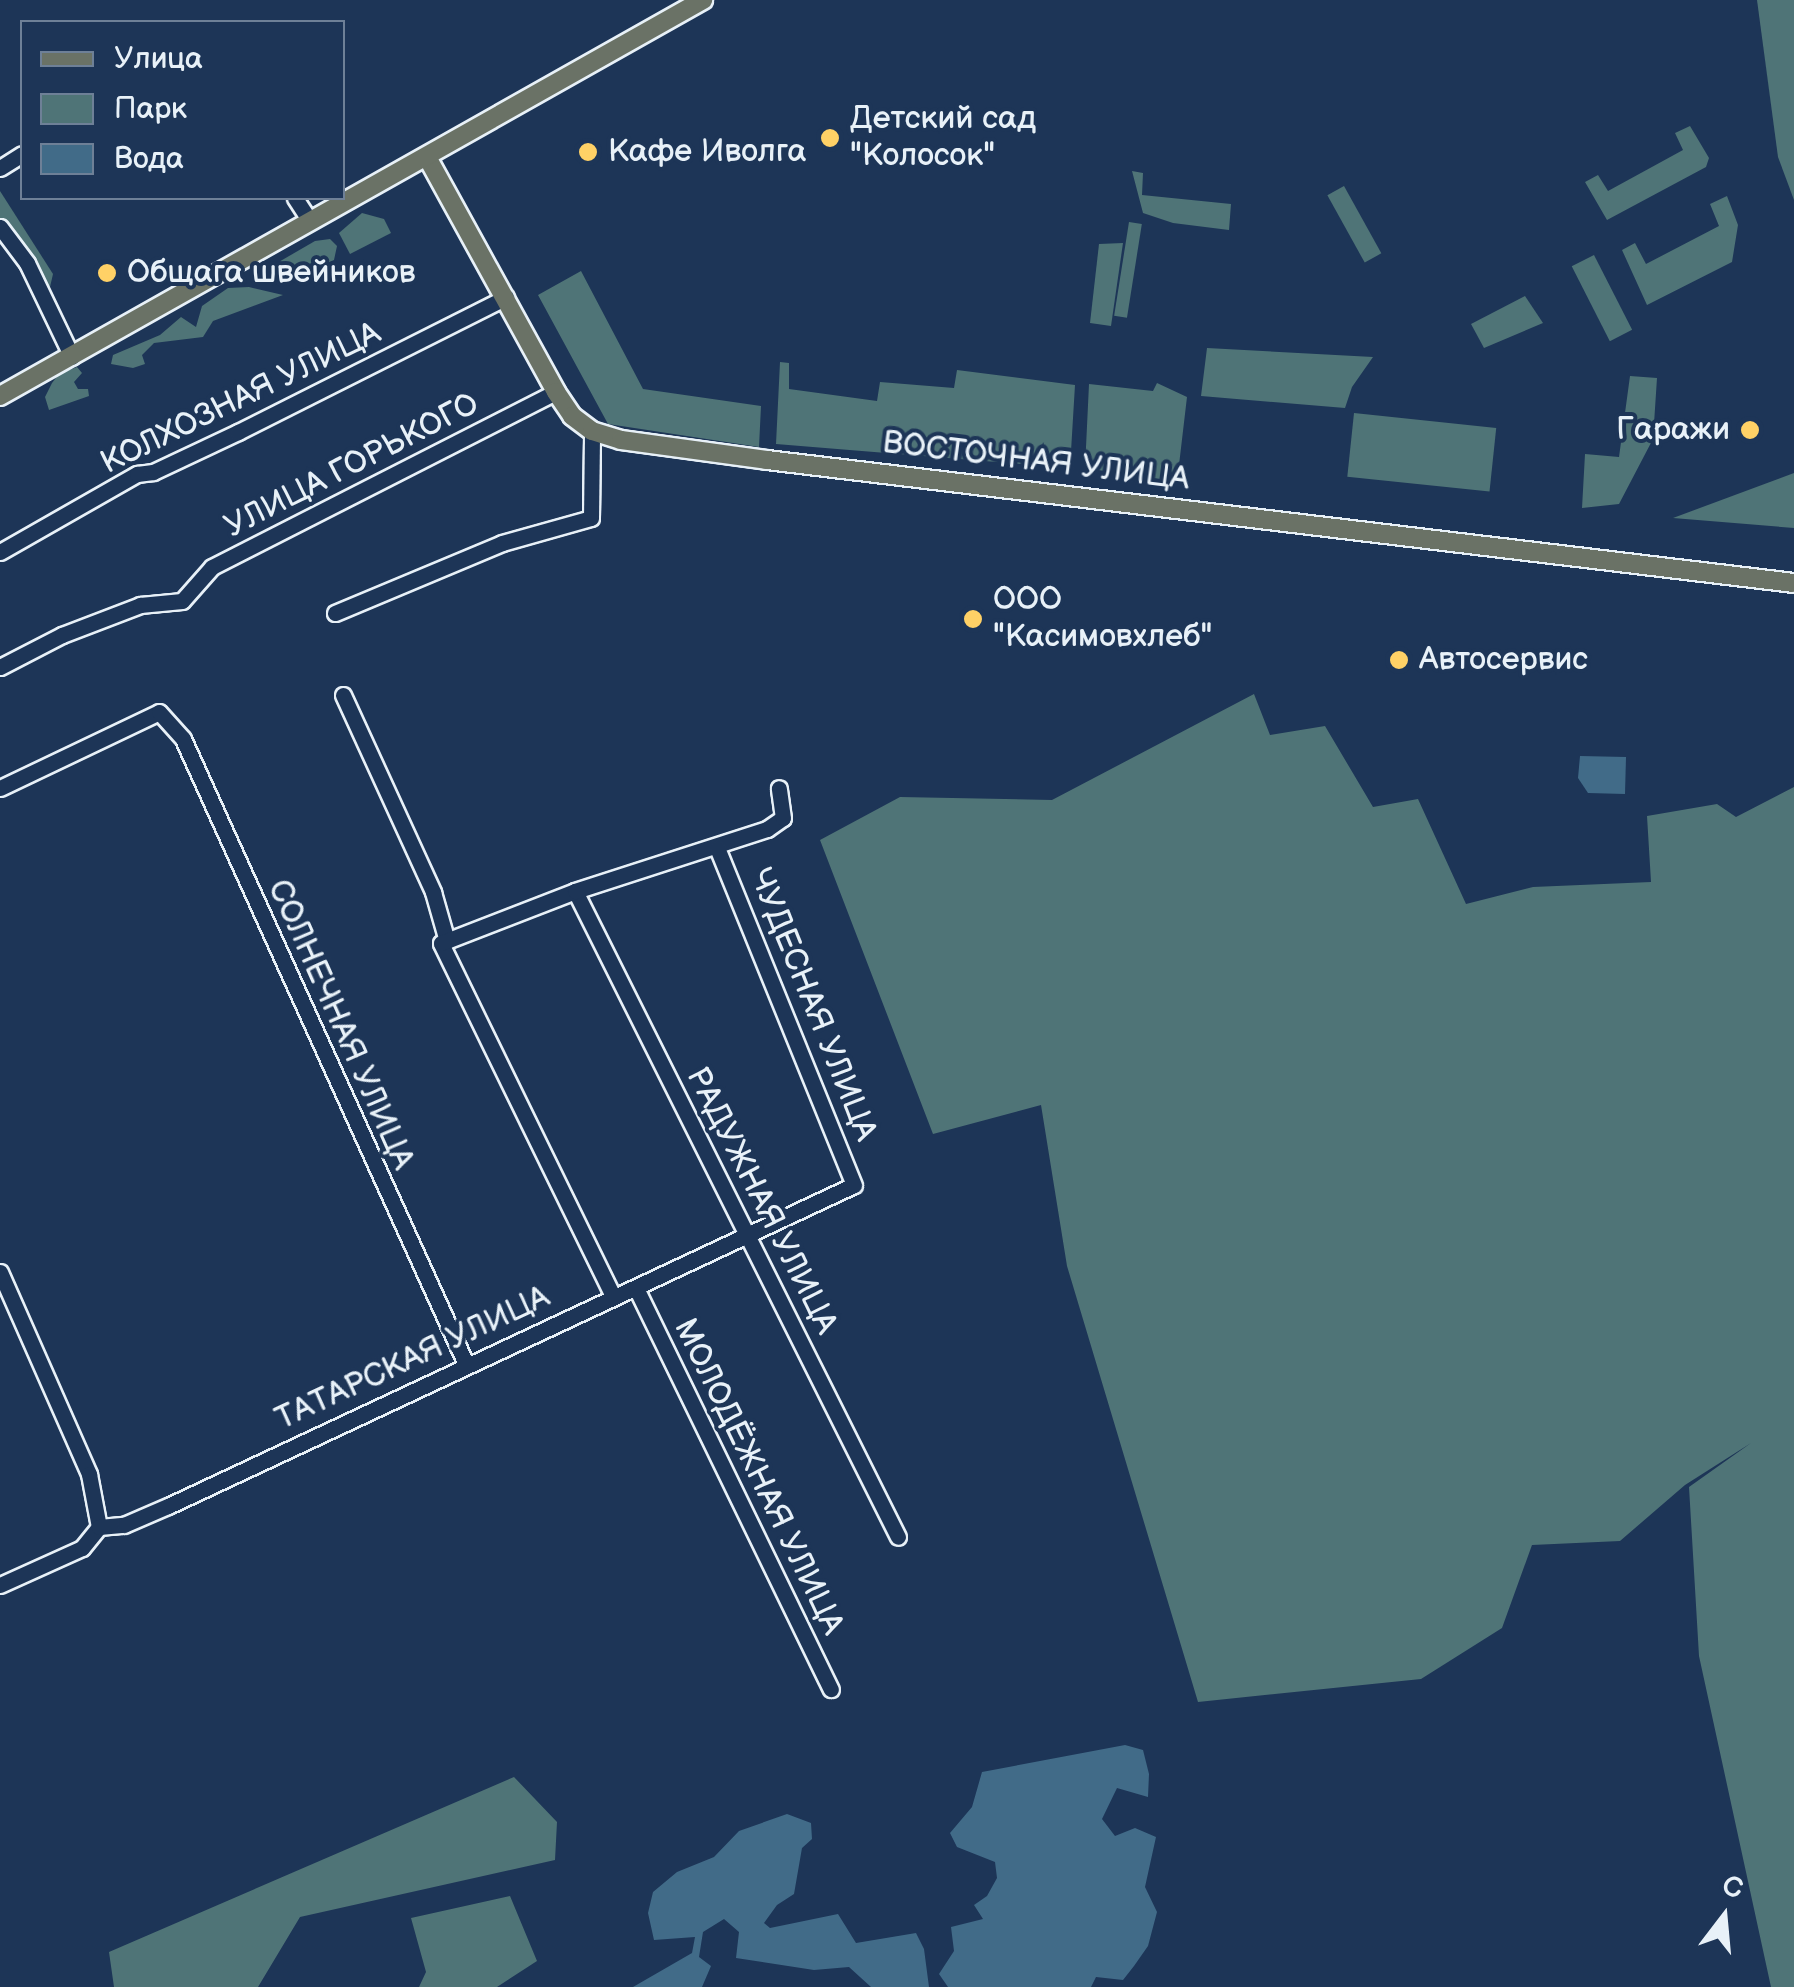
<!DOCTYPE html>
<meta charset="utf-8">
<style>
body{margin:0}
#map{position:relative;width:1794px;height:1987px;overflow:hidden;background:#1d3557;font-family:"Balsamiq Sans",sans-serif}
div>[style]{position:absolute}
.green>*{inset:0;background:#4f7477;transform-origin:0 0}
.water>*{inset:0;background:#416b88}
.roads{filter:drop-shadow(2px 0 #e8f1f8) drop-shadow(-2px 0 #e8f1f8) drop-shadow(0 2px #e8f1f8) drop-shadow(0 -2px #e8f1f8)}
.minor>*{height:15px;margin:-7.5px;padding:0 7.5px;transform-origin:7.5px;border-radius:7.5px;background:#1d3557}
.major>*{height:18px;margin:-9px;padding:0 9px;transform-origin:9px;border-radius:9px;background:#6a7266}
.dots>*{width:28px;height:28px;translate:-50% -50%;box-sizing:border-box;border:5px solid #1d3557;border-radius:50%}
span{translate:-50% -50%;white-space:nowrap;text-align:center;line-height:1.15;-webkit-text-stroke:8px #1d3557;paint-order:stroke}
.poi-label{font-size:32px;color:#e8f1f8}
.left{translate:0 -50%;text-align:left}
.right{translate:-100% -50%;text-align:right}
.street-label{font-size:32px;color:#e8f1f8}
.legend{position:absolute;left:20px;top:20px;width:325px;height:180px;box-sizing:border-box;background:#1d3557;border:2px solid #6e8097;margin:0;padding:12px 18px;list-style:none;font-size:30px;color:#e8f1f8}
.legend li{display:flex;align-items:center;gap:20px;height:50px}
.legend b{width:50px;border:2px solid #6e8097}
.north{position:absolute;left:1674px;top:1867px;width:100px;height:100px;-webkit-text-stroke:8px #1d3557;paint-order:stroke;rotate:16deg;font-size:28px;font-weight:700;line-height:40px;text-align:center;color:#e8f1f8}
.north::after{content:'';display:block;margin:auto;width:35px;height:45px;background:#e8f1f8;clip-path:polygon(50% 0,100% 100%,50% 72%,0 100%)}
</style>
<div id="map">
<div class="green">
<div style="clip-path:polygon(1757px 0,1794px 0,1794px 200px,1778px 157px)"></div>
<div style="clip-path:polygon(1690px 126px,1709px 158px,1706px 167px,1607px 220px,1585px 182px,1598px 175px,1608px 191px,1683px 150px,1675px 133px)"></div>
<div style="clip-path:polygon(1132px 171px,1143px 173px,1142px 195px,1231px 204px,1229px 230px,1173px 223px,1143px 213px)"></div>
<div style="left:1344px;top:186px;width:77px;height:19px;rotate:61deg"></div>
<div style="clip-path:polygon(0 191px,53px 274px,50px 287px,19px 260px,0 229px)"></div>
<div style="clip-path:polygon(1727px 196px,1738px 225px,1732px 262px,1647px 305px,1622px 250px,1635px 243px,1646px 264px,1719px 226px,1710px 204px)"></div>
<div style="clip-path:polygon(362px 213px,384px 219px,391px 233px,350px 254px,339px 233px)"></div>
<div style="left:1129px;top:222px;width:13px;height:95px;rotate:9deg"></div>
<div style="clip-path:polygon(330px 239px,337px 246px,334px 260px,304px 273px,283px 275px,277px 263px,315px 241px)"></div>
<div style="clip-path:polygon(1123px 243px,1111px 326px,1090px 323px,1099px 244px)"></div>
<div style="left:1594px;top:255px;width:84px;height:25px;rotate:63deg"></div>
<div style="clip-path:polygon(581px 271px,643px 389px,761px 406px,759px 447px,608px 424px,538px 295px)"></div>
<div style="clip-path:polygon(249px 287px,283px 295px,213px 321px,203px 337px,154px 343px,142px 355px,145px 364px,133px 368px,111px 364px,113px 355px,160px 335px,181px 317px,196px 327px,202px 306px,228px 288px)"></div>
<div style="clip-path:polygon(1525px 296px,1543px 323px,1484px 348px,1471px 324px)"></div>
<div style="clip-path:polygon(1207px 348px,1373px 357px,1352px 387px,1345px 408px,1201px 396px)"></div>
<div style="clip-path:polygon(780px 362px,789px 363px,789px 389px,877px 401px,880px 382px,954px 388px,957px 370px,1075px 385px,1070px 468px,776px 444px)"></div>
<div style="clip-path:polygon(77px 367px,82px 373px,74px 382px,78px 389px,88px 389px,89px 396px,49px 410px,45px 397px,52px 383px,59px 374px)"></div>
<div style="clip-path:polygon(1630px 376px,1657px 378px,1653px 439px,1619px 504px,1582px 508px,1585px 454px,1619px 457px)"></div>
<div style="clip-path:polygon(1157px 383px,1187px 397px,1177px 482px,1085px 468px,1089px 384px,1153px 391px)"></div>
<div style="left:1354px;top:413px;width:143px;height:64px;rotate:6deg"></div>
<div style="clip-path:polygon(1794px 473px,1794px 528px,1673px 518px)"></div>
<div style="clip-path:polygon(1254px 694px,1270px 735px,1325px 726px,1373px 807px,1418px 799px,1466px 904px,1533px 887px,1651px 882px,1647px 816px,1717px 804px,1736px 817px,1794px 787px,1794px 1987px,1771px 1987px,1699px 1656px,1689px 1487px,1751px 1443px,1685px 1485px,1620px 1541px,1532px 1545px,1502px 1628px,1421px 1679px,1198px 1702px,1067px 1266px,1041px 1105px,933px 1134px,820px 840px,900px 797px,1052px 800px)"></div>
<div style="clip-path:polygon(514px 1777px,557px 1822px,555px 1860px,300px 1917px,258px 1987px,114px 1987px,109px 1952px)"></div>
<div style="clip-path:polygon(510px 1896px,537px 1961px,497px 1987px,419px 1987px,426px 1972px,411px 1918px)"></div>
</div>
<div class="water">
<div style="clip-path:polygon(1580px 756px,1626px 757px,1625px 794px,1588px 793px,1578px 778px)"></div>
<div style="clip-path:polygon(1125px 1745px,1143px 1750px,1149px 1774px,1148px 1797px,1117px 1788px,1102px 1819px,1115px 1836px,1135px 1828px,1156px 1837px,1145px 1887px,1157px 1912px,1148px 1946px,1134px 1966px,1123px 1980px,1096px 1977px,1091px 1987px,948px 1987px,939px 1974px,954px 1951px,951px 1927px,983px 1919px,974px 1905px,987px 1896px,997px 1878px,995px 1862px,957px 1847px,950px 1833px,972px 1807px,982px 1772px)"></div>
<div style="clip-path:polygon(787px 1814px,811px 1823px,812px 1839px,802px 1848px,794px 1894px,777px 1905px,764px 1923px,770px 1928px,838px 1914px,856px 1943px,916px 1933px,924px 1949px,929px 1987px,871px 1987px,849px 1967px,814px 1970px,736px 1958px,739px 1932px,724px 1919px,703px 1932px,699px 1957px,711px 1966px,702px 1987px,633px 1987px,692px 1953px,695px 1937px,654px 1940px,648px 1913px,653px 1892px,677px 1872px,714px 1857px,739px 1831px)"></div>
</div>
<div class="roads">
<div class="minor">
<div style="left:0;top:168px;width:26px;rotate:-32deg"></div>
<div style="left:295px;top:198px;width:27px;rotate:57deg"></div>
<div style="left:0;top:227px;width:45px;rotate:53.1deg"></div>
<div style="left:27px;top:263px;width:104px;rotate:64.4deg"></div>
<div style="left:0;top:552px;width:158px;rotate:-29.7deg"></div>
<div style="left:137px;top:474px;width:16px;rotate:-7deg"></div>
<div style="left:153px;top:472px;width:94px;rotate:-25.2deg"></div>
<div style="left:238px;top:432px;width:300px;rotate:-26.7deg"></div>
<div style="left:335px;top:613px;width:181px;rotate:-22.7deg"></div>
<div style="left:502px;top:543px;width:92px;rotate:-15.7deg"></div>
<div style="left:591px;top:518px;width:87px;rotate:-89.3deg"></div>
<div style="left:0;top:667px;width:70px;rotate:-27.3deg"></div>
<div style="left:62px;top:635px;width:84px;rotate:-21deg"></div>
<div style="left:140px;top:605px;width:42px;rotate:-5.4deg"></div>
<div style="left:182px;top:601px;width:45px;rotate:-48.6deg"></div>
<div style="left:212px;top:567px;width:386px;rotate:-27deg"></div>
<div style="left:343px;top:695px;width:217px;rotate:65.4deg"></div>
<div style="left:433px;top:892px;width:51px;rotate:74.1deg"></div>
<div style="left:0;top:788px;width:176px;rotate:-25.5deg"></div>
<div style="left:159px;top:712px;width:36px;rotate:48deg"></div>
<div style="left:183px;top:739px;width:686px;rotate:65.64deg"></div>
<div style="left:575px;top:891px;width:722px;rotate:63.43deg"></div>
<div style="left:0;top:1272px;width:221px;rotate:66.2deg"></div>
<div style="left:89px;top:1474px;width:54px;rotate:79.3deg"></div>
<div style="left:636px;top:1288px;width:446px;rotate:64.1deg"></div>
<div style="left:612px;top:1294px;width:390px;rotate:-116deg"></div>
<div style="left:441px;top:943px;width:144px;rotate:-21.2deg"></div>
<div style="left:575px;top:891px;width:202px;rotate:-17.9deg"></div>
<div style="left:767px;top:829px;width:19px;rotate:-35deg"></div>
<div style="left:783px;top:818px;width:30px;rotate:-98deg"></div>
<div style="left:0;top:1585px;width:90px;rotate:-24.3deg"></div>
<div style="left:82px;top:1548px;width:27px;rotate:-51deg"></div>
<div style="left:99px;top:1527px;width:25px;rotate:-5deg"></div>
<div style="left:124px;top:1525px;width:48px;rotate:-23.4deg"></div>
<div style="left:168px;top:1506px;width:757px;rotate:-25.08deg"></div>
<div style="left:854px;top:1185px;width:364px;rotate:-112.1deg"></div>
</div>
<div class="major">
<div style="left:427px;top:157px;width:268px;rotate:61.2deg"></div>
<div style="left:556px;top:392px;width:29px;rotate:56deg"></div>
<div style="left:572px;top:416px;width:25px;rotate:37deg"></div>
<div style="left:592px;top:431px;width:30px;rotate:17deg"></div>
<div style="left:621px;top:440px;width:147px;rotate:7.8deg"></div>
<div style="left:767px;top:460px;width:1034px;rotate:6.83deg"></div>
<div style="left:0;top:396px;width:807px;rotate:-29.39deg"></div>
</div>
</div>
<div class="dots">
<div style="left:830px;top:138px;background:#ffd166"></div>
<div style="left:588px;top:152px;background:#ffd166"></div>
<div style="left:107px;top:273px;background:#ffd166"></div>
<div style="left:1750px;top:430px;background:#ffd166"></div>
<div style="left:973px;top:619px;background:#ffd166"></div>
<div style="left:1399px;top:660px;background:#ffd166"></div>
</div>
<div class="poi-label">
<span class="left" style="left:850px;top:138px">Детский сад<br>"Колосок"</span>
<span class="left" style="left:608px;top:152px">Кафе Иволга</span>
<span class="left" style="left:127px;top:273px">Общага швейников</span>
<span class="right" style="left:1730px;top:430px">Гаражи</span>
<span class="left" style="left:993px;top:619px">ООО<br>"Касимовхлеб"</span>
<span class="left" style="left:1419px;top:660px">Автосервис</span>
</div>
<div class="street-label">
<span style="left:241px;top:399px;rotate:-26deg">КОЛХОЗНАЯ УЛИЦА</span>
<span style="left:1036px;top:462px;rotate:7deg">ВОСТОЧНАЯ УЛИЦА</span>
<span style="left:352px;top:466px;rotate:-27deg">УЛИЦА ГОРЬКОГО</span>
<span style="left:812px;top:1005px;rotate:68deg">ЧУДЕСНАЯ УЛИЦА</span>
<span style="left:340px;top:1025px;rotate:66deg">СОЛНЕЧНАЯ УЛИЦА</span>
<span style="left:761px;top:1201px;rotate:63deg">РАДУЖНАЯ УЛИЦА</span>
<span style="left:413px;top:1359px;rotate:-25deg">ТАТАРСКАЯ УЛИЦА</span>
<span style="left:758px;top:1477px;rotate:64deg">МОЛОДЁЖНАЯ УЛИЦА</span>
</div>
<ul class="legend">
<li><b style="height:12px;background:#6a7266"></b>Улица</li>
<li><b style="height:28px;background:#4f7477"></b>Парк</li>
<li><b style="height:28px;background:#416b88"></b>Вода</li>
</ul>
<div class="north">С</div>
</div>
